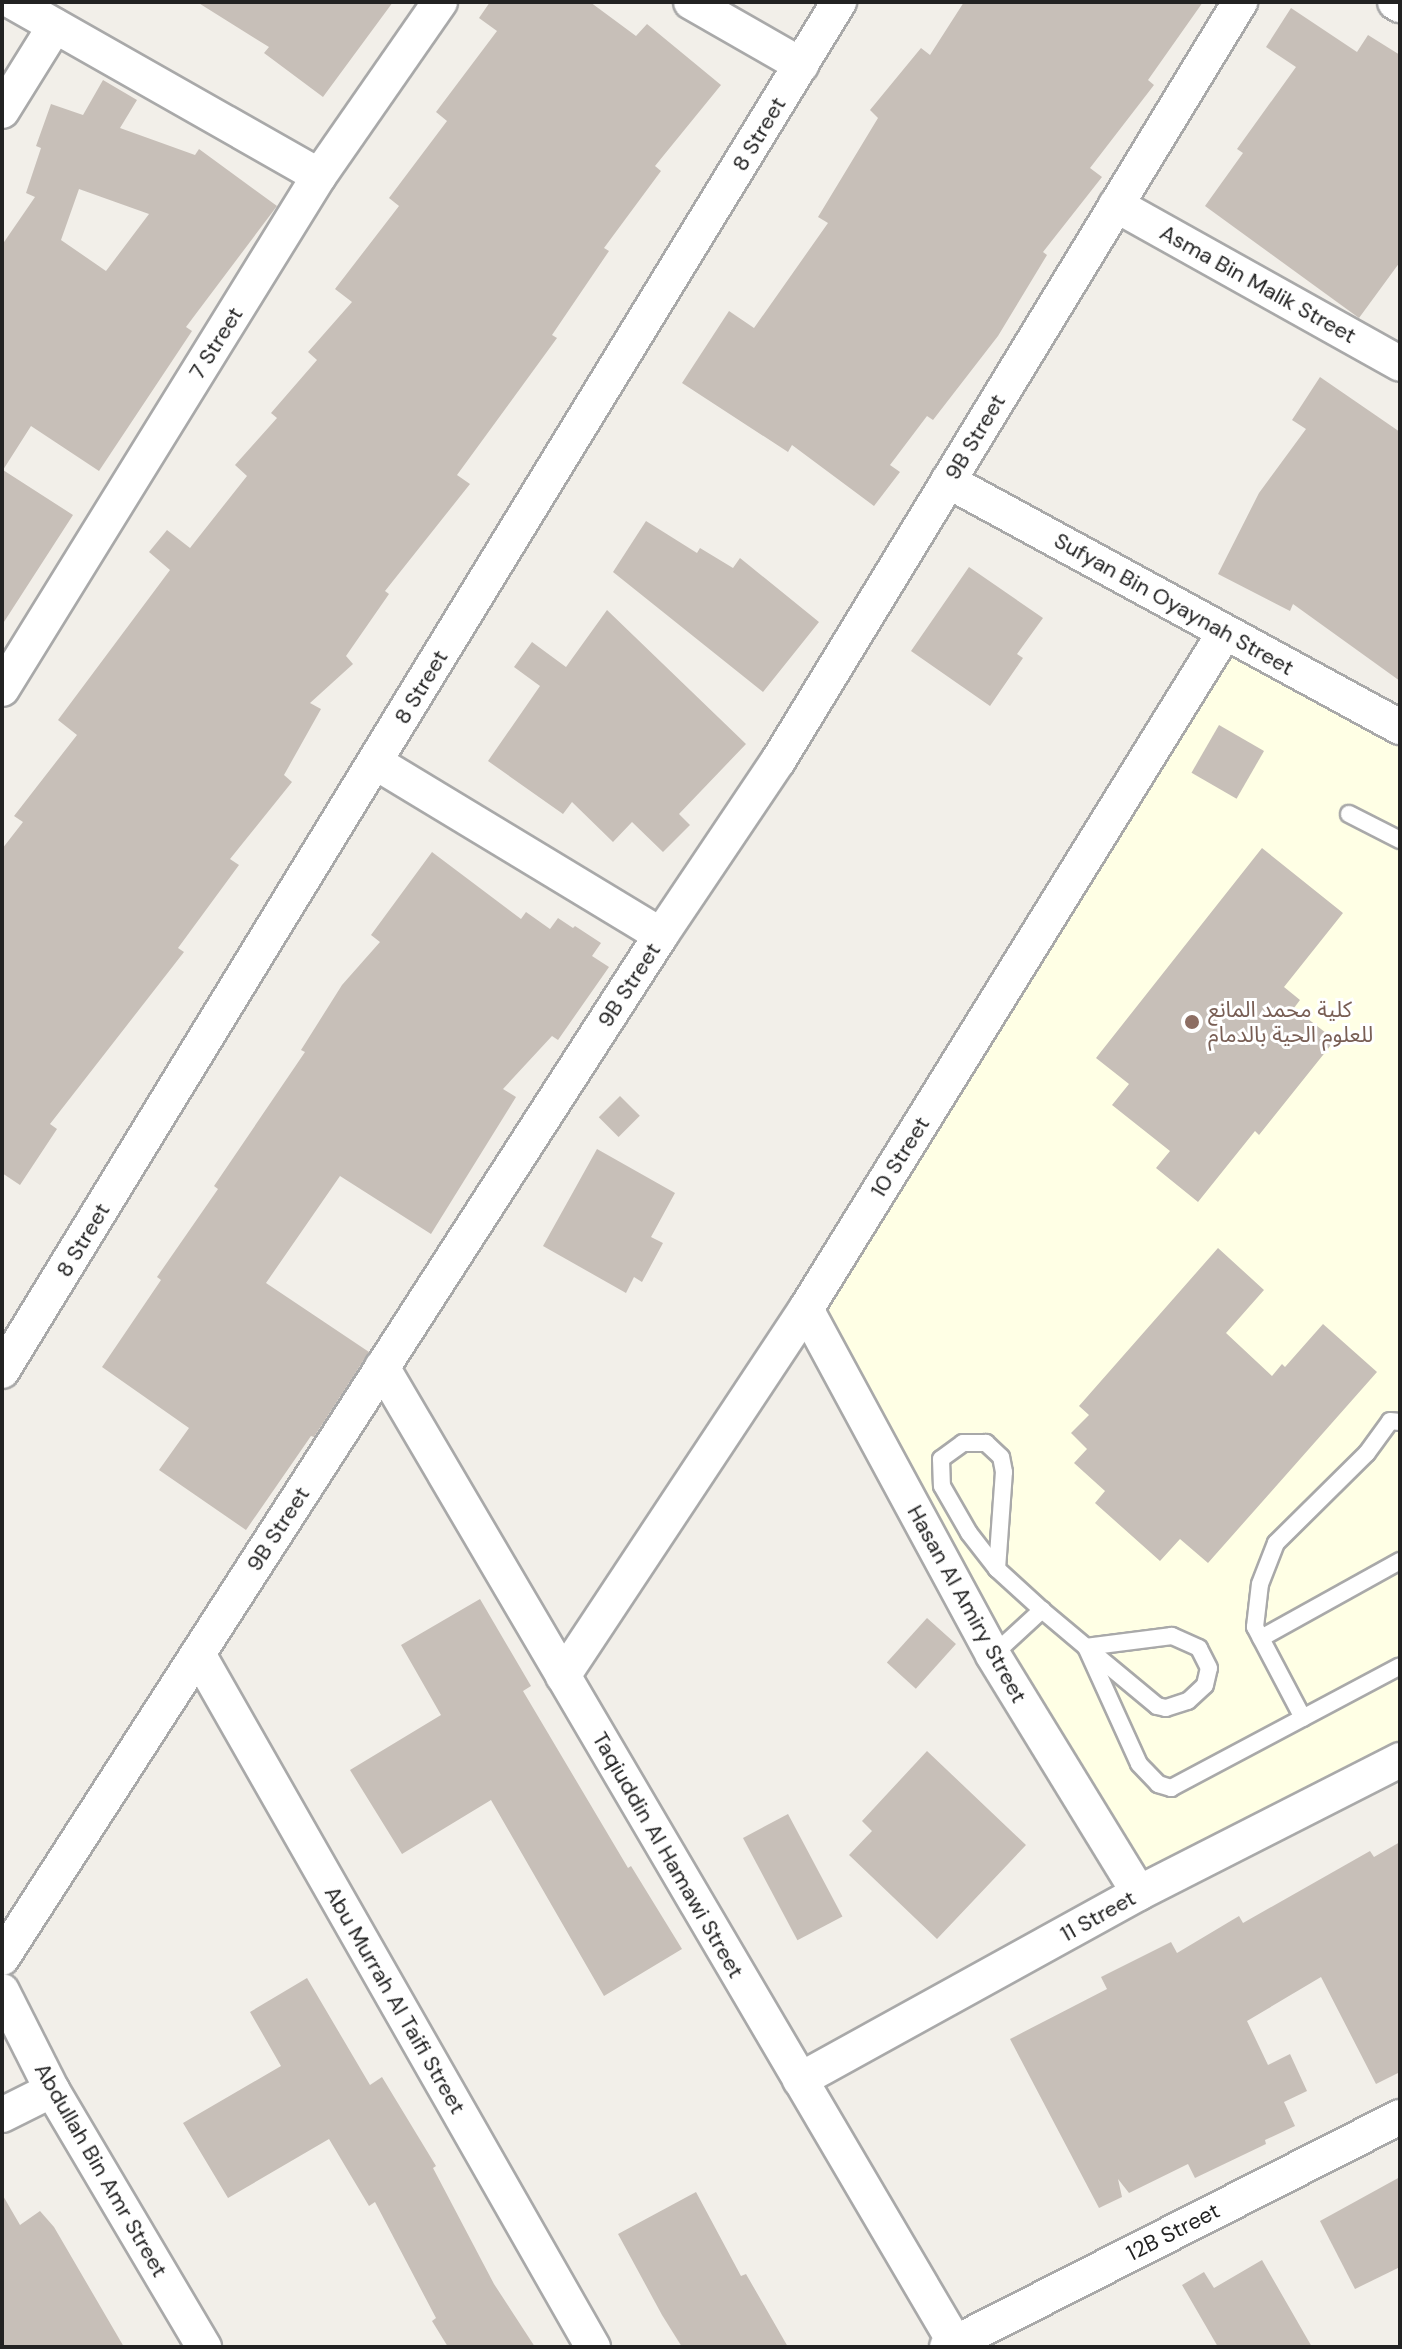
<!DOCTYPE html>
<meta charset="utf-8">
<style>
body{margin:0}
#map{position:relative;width:1402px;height:2349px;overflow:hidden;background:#f2efe9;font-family:"DM Sans","Noto Sans Arabic",sans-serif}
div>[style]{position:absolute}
.education>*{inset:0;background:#ffffe5}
.building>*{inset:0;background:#c7bfb8;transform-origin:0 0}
.roads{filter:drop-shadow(2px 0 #a9a9a9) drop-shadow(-2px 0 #a9a9a9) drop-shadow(0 2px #a9a9a9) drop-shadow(0 -2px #a9a9a9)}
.service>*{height:16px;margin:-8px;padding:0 8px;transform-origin:8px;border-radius:8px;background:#fff}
.minor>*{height:34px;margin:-17px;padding:0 17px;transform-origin:17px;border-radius:17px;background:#fff}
.dots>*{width:22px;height:22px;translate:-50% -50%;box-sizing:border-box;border:4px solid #fff;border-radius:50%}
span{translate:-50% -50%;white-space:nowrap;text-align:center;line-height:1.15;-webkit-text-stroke:6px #fff;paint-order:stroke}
.street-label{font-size:22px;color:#222}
.education-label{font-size:22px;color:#785e54}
.left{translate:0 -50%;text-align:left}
.frame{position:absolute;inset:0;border:4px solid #222;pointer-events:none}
</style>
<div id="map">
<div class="education">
<div style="clip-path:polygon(1225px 632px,1400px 734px,1400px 1760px,1139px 1893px,806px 1309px)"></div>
</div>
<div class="building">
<div style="clip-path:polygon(197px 2px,393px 2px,323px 97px,264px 53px,269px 47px)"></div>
<div style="clip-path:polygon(490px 2px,590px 2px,636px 36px,647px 24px,721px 85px,655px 166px,661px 171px,604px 248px,609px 251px,552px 335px,557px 338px,457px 475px,470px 484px,385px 591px,389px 594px,346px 656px,353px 664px,310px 703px,321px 709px,284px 775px,292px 782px,230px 859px,239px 865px,178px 948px,184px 952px,50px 1124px,57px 1129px,20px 1185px,2px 1173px,2px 849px,23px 822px,14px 816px,77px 735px,58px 720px,170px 570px,149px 552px,167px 530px,190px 548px,247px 476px,235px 465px,277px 418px,271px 413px,317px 360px,308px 352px,352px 302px,335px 289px,399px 206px,389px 198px,447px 121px,436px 112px,497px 31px,479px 18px)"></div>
<div style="clip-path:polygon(964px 2px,1203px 2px,1148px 80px,1154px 85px,1090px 168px,1102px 177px,1043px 252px,1047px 255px,998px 336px,933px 420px,927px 416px,890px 465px,900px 472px,874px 506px,792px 445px,788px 452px,682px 383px,729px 311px,754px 328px,828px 223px,818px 217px,878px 118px,870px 110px,921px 48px,930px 55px)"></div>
<div style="clip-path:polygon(1291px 8px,1357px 52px,1368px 35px,1400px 55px,1400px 262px,1359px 318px,1205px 206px,1243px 153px,1237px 149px,1296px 67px,1266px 47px)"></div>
<div style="clip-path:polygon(evenodd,103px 80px,137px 100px,120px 128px,195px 155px,199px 149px,277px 206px,186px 327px,192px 331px,99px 471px,31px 426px,3px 470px,73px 515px,2px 625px,2px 245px,35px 197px,26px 193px,41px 148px,36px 146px,51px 104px,83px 115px,103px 80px,79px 189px,149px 214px,106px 271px,61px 240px,79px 189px)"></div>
<div style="clip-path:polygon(1320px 377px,1400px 432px,1400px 681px,1293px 604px,1290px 611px,1218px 574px,1259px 493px,1306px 429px,1292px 420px)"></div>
<div style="clip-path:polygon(646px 521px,697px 553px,700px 548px,733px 568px,740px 558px,819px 622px,763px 692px,613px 572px)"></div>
<div style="clip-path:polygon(969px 567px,1043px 618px,1017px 654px,1023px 658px,990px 706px,911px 651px)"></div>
<div style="clip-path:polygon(607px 610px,746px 744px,679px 814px,690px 825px,663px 852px,632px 822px,613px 842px,572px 802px,563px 814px,488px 761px,540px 686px,514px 667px,532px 642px,566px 667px)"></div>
<div style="left:1219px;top:725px;width:52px;height:55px;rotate:30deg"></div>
<div style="clip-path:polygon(1262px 848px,1343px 913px,1284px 987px,1300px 1000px,1294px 1008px,1335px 1040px,1259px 1135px,1255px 1131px,1198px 1202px,1156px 1168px,1170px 1151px,1112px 1105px,1129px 1084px,1096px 1058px)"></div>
<div style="clip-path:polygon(432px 852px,521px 919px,526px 912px,550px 929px,558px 918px,573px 928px,575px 926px,601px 943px,592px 956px,609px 967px,558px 1040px,552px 1036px,503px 1089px,516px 1097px,431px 1234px,340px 1176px,266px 1283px,369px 1352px,314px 1437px,311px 1436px,246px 1530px,159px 1470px,189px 1428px,102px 1367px,161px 1280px,157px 1277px,218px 1189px,214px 1186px,305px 1052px,301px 1050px,342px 985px,380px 942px,371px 935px)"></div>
<div style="left:620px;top:1096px;width:28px;height:30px;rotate:45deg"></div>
<div style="clip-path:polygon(597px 1149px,675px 1193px,651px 1237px,663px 1243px,642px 1282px,634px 1277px,626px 1293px,543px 1246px)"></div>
<div style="clip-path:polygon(1218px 1248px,1264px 1290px,1226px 1333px,1272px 1376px,1282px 1364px,1285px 1367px,1323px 1324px,1377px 1372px,1208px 1563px,1180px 1539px,1160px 1561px,1095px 1503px,1105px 1491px,1074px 1463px,1087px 1449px,1071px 1433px,1089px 1415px,1079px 1406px)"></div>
<div style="clip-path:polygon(480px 1599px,531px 1686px,523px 1691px,628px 1868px,631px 1866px,682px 1949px,604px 1996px,491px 1800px,402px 1854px,350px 1770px,441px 1715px,401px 1645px)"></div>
<div style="left:927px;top:1618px;width:39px;height:60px;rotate:42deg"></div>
<div style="clip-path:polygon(927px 1751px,1026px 1845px,937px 1939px,849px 1855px,872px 1831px,862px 1821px)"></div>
<div style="left:788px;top:1814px;width:116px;height:51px;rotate:62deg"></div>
<div style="clip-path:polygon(1400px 1842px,1400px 2072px,1376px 2084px,1321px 1977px,1247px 2021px,1268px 2065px,1290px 2054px,1307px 2091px,1284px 2102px,1295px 2126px,1265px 2140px,1266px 2144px,1195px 2178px,1188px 2164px,1129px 2193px,1118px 2179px,1122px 2197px,1099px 2208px,1010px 2039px,1107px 1989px,1101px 1977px,1171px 1942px,1177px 1953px,1239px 1916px,1243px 1923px,1370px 1851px,1374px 1857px)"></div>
<div style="clip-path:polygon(307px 1978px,370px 2085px,382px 2077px,436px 2166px,433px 2168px,494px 2284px,535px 2347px,448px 2347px,432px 2321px,436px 2318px,375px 2202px,369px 2206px,329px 2139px,228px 2198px,183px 2123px,281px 2066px,250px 2012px)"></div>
<div style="clip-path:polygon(1400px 2177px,1400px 2267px,1355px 2289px,1320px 2221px)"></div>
<div style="clip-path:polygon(696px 2192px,741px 2276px,746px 2274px,788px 2347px,682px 2347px,662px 2315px,618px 2234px)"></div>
<div style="clip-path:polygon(2px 2194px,20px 2225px,40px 2211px,54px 2227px,124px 2347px,2px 2347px)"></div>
<div style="clip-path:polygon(1262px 2260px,1312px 2347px,1218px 2347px,1182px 2285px,1204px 2272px,1214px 2288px)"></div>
</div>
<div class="roads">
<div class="service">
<div style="left:1349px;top:814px;width:57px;rotate:27deg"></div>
<div style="left:997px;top:1569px;width:97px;rotate:-85.9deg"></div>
<div style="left:1004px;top:1472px;width:15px;rotate:-101deg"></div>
<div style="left:1001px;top:1457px;width:21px;rotate:-137deg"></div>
<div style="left:986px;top:1443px;width:23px;rotate:180deg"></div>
<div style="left:963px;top:1443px;width:27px;rotate:144deg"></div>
<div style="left:941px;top:1459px;width:27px;rotate:88deg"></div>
<div style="left:942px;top:1486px;width:54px;rotate:60.1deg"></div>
<div style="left:969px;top:1533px;width:46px;rotate:52.1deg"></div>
<div style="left:997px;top:1569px;width:61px;rotate:42.3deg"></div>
<div style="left:1261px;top:1638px;width:159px;rotate:-29deg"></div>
<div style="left:993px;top:1655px;width:67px;rotate:-42.6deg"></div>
<div style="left:1042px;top:1610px;width:57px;rotate:40.1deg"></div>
<div style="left:1086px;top:1647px;width:92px;rotate:39.7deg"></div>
<div style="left:1157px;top:1706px;width:9px;rotate:13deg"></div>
<div style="left:1166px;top:1708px;width:23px;rotate:-18deg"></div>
<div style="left:1188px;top:1701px;width:23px;rotate:-43deg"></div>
<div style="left:1205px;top:1685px;width:17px;rotate:-77deg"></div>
<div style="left:1209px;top:1668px;width:22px;rotate:-117deg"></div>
<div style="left:1199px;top:1648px;width:30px;rotate:-156deg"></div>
<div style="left:1172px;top:1636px;width:87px;rotate:172.7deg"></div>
<div style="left:1086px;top:1647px;width:128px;rotate:65.6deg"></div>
<div style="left:1139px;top:1764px;width:28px;rotate:46deg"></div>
<div style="left:1158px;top:1784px;width:14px;rotate:17deg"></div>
<div style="left:1171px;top:1788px;width:259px;rotate:-28deg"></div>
<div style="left:1303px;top:1718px;width:103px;rotate:-117.8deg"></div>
<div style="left:1255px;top:1627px;width:43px;rotate:-83.4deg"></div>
<div style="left:1260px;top:1584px;width:44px;rotate:-68.7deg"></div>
<div style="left:1276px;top:1543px;width:128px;rotate:-44.7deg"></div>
<div style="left:1367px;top:1453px;width:39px;rotate:-54deg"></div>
<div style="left:1390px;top:1421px;width:10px;rotate:6deg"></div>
</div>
<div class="minor">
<div style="left:13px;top:2px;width:352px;rotate:29.6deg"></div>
<div style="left:691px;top:2px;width:127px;rotate:29.8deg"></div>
<div style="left:1395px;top:2px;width:6px;rotate:31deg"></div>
<div style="left:2px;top:111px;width:100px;rotate:-58.1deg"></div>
<div style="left:1116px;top:205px;width:325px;rotate:29.2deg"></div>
<div style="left:948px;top:481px;width:515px;rotate:28.56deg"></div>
<div style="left:2px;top:689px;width:603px;rotate:-58.29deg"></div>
<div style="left:319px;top:176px;width:212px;rotate:-55.2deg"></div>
<div style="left:375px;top:762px;width:334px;rotate:31.2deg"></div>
<div style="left:806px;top:1309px;width:393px;rotate:61.6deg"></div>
<div style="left:993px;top:1655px;width:279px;rotate:58.5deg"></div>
<div style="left:382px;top:1367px;width:1132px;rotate:59.58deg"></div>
<div style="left:2px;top:1371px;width:1605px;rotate:-58.56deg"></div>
<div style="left:198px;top:1654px;width:798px;rotate:60.32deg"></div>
<div style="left:563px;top:1676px;width:440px;rotate:-56.5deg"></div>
<div style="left:806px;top:1309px;width:796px;rotate:-58.25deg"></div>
<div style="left:2px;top:1958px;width:1217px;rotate:-57.21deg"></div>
<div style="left:661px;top:935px;width:210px;rotate:-56.1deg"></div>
<div style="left:778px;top:761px;width:889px;rotate:-58.67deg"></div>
<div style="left:2px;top:1991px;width:111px;rotate:63.2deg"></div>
<div style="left:52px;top:2090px;width:299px;rotate:59.4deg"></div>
<div style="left:800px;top:2080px;width:387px;rotate:-28.9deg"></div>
<div style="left:1139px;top:1893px;width:293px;rotate:-27deg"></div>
<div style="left:2px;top:2115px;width:56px;rotate:-26.6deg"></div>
<div style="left:947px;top:2347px;width:508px;rotate:-26.92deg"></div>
</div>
</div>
<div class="dots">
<div style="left:1192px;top:1022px;background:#8d6e63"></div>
</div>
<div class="street-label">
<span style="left:759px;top:134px;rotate:-59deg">8 Street</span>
<span style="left:1258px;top:284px;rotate:29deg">Asma Bin Malik Street</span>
<span style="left:216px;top:343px;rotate:-58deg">7 Street</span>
<span style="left:975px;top:437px;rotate:-59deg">9B Street</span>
<span style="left:1174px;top:604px;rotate:29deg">Sufyan Bin Oyaynah Street</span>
<span style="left:421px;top:687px;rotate:-59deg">8 Street</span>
<span style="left:629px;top:985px;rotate:-57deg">9B Street</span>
<span style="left:900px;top:1157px;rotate:-58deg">10 Street</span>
<span style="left:83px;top:1240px;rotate:-59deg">8 Street</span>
<span style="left:278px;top:1529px;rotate:-57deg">9B Street</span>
<span style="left:967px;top:1604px;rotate:61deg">Hasan Al Amiry Street</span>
<span style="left:668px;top:1855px;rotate:60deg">Taqiuddin Al Hamawi Street</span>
<span style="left:1098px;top:1916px;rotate:-29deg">11 Street</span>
<span style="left:395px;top:2000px;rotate:60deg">Abu Murrah Al Taifi Street</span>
<span style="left:101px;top:2170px;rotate:60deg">Abdullah Bin Amr Street</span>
<span style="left:1173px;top:2232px;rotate:-27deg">12B Street</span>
</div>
<div class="education-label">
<span class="left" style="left:1208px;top:1022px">كلية محمد المانع<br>للعلوم الحية بالدمام</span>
</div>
<div class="frame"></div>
</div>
